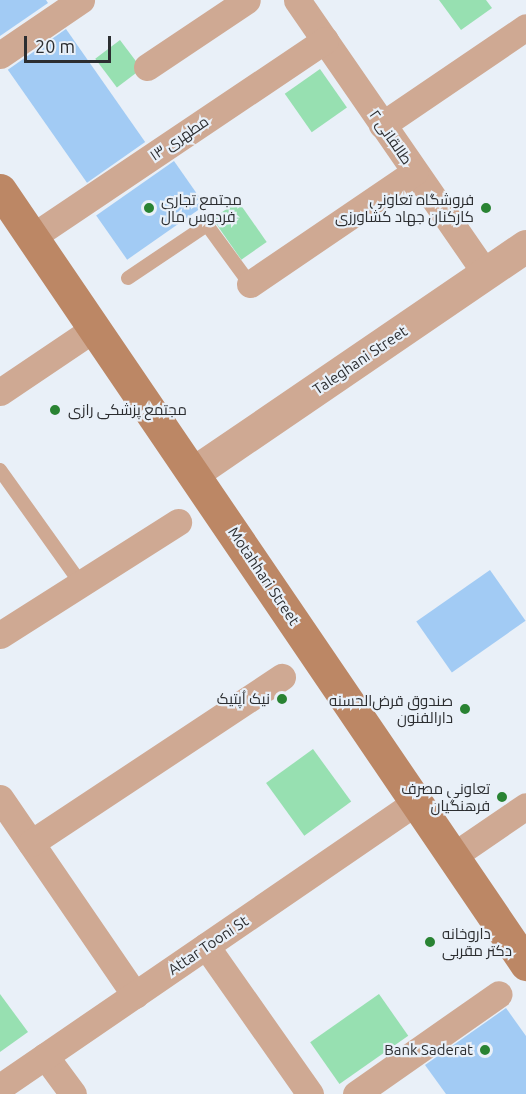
<!DOCTYPE html>
<meta charset="utf-8">
<style>
body{margin:0}
#map{position:relative;width:526px;height:1094px;overflow:hidden;background:#e9f0f8;font-family:Ubuntu,Cairo,sans-serif}
div>[style]{position:absolute}
.green>*{inset:0;background:#97e0b1;transform-origin:0 0}
.building>*{inset:0;background:#a2cbf4;transform-origin:0 0}
.service>*{height:14px;margin:-7px;padding:0 7px;transform-origin:7px;border-radius:7px;background:#cfa993}
.minor>*{height:27px;margin:-13.5px;padding:0 13.5px;transform-origin:13.5px;border-radius:13.5px;background:#cfa993}
.tertiary>*{height:33px;margin:-16.5px;padding:0 16.5px;transform-origin:16.5px;border-radius:16.5px;background:#cfa993}
.secondary>*{height:33px;margin:-16.5px;padding:0 16.5px;transform-origin:16.5px;border-radius:16.5px;background:#bc8765}
.dots>*{width:16px;height:16px;translate:-50% -50%;box-sizing:border-box;border:3px solid #e9f0f8;border-radius:50%}
span{translate:-50% -50%;white-space:nowrap;text-align:center;line-height:1.15;-webkit-text-stroke:4.5px #e9f0f8;paint-order:stroke}
.street-label{font-size:15px;color:#2c2e31}
.poi-label{font-size:15px;color:#2c2e31}
.left{translate:0 -50%;text-align:left}
.right{translate:-100% -50%;text-align:right}
.scale{position:absolute;left:24px;top:36px;width:87px;height:27px;box-sizing:border-box;border:3px solid #2c2e31;border-top:0;padding-left:8px;font-size:18px;line-height:21px;white-space:nowrap;color:#2c2e31;-webkit-text-stroke:4px #e9f0f8;paint-order:stroke}
</style>
<div id="map">
<div class="green">
<div style="clip-path:polygon(439px 0,486px 0,492px 8px,461px 30px)"></div>
<div style="left:120px;top:40px;width:36px;height:31px;rotate:53deg"></div>
<div style="left:320px;top:69px;width:47px;height:43px;rotate:55deg"></div>
<div style="left:238px;top:201px;width:50px;height:31px;rotate:55deg"></div>
<div style="left:313px;top:749px;width:65px;height:58px;rotate:54deg"></div>
<div style="clip-path:polygon(0 994px,28px 1032px,0 1052px)"></div>
<div style="left:379px;top:994px;width:51px;height:84px;rotate:55deg"></div>
</div>
<div class="building">
<div style="clip-path:polygon(0 0,46px 0,48px 3px,0 36px)"></div>
<div style="left:66px;top:29px;width:138px;height:71px;rotate:55deg"></div>
<div style="left:174px;top:161px;width:54px;height:95px;rotate:55deg"></div>
<div style="left:490px;top:570px;width:62px;height:90px;rotate:55deg"></div>
<div style="clip-path:polygon(506px 1008px,526px 1036px,526px 1094px,446px 1094px,425px 1065px)"></div>
</div>
<div class="service">
<div style="left:128px;top:278px;width:95px;rotate:-33.9deg"></div>
<div style="left:207px;top:225px;width:73px;rotate:53.9deg"></div>
<div style="left:0;top:470px;width:138px;rotate:54.5deg"></div>
</div>
<div class="minor">
<div style="left:297px;top:0;width:333px;rotate:55.4deg"></div>
<div style="left:0;top:55px;width:98px;rotate:-34.2deg"></div>
<div style="left:147px;top:67px;width:120px;rotate:-33.8deg"></div>
<div style="left:382px;top:125px;width:174px;rotate:-34.2deg"></div>
<div style="left:32px;top:237px;width:353px;rotate:-33.9deg"></div>
<div style="left:250px;top:284px;width:199px;rotate:-34.2deg"></div>
<div style="left:0;top:392px;width:115px;rotate:-34deg"></div>
<div style="left:0;top:635px;width:211px;rotate:-32.4deg"></div>
<div style="left:0;top:798px;width:239px;rotate:55.6deg"></div>
<div style="left:31px;top:843px;width:301px;rotate:-33.5deg"></div>
<div style="left:453px;top:856px;width:88px;rotate:-34.4deg"></div>
<div style="left:206px;top:946px;width:181px;rotate:54.9deg"></div>
<div style="left:45px;top:1056px;width:47px;rotate:53.6deg"></div>
<div style="left:0;top:1087px;width:504px;rotate:-34.41deg"></div>
<div style="left:356px;top:1094px;width:174px;rotate:-35deg"></div>
</div>
<div class="tertiary">
<div style="left:193px;top:473px;width:403px;rotate:-34.3deg"></div>
</div>
<div class="secondary">
<div style="left:0;top:190px;width:936px;rotate:55.8deg"></div>
</div>
<div class="dots">
<div style="left:149px;top:208px;background:#298333"></div>
<div style="left:486px;top:208px;background:#298333"></div>
<div style="left:55px;top:410px;background:#298333"></div>
<div style="left:282px;top:699px;background:#298333"></div>
<div style="left:465px;top:709px;background:#298333"></div>
<div style="left:502px;top:797px;background:#298333"></div>
<div style="left:430px;top:942px;background:#298333"></div>
<div style="left:485px;top:1050px;background:#298333"></div>
</div>
<div class="street-label">
<span style="left:391px;top:137px;rotate:55deg">طالقانی ۲</span>
<span style="left:179px;top:138px;rotate:-34deg">مطهری ۱۳</span>
<span style="left:360px;top:360px;rotate:-34deg">Taleghani Street</span>
<span style="left:264px;top:576px;rotate:56deg">Motahhari Street</span>
<span style="left:208px;top:945px;rotate:-34deg">Attar Tooni St</span>
</div>
<div class="poi-label">
<span class="left" style="left:161px;top:208px">مجتمع تجاری<br>فردوس مال</span>
<span class="right" style="left:474px;top:208px">فروشگاه تعاونی<br>کارکنان جهاد کشاورزی</span>
<span class="left" style="left:68px;top:410px">مجتمع پزشکی رازی</span>
<span class="right" style="left:270px;top:699px">نیک اُپتیک</span>
<span class="right" style="left:453px;top:709px">صندوق قرض‌الحسنه<br>دارالفنون</span>
<span class="right" style="left:490px;top:797px">تعاونی مصرف<br>فرهنگیان</span>
<span class="left" style="left:442px;top:942px">داروخانه<br>دکتر مقربی</span>
<span class="right" style="left:473px;top:1050px">Bank Saderat</span>
</div>
<div class="scale">20 m</div>
</div>
